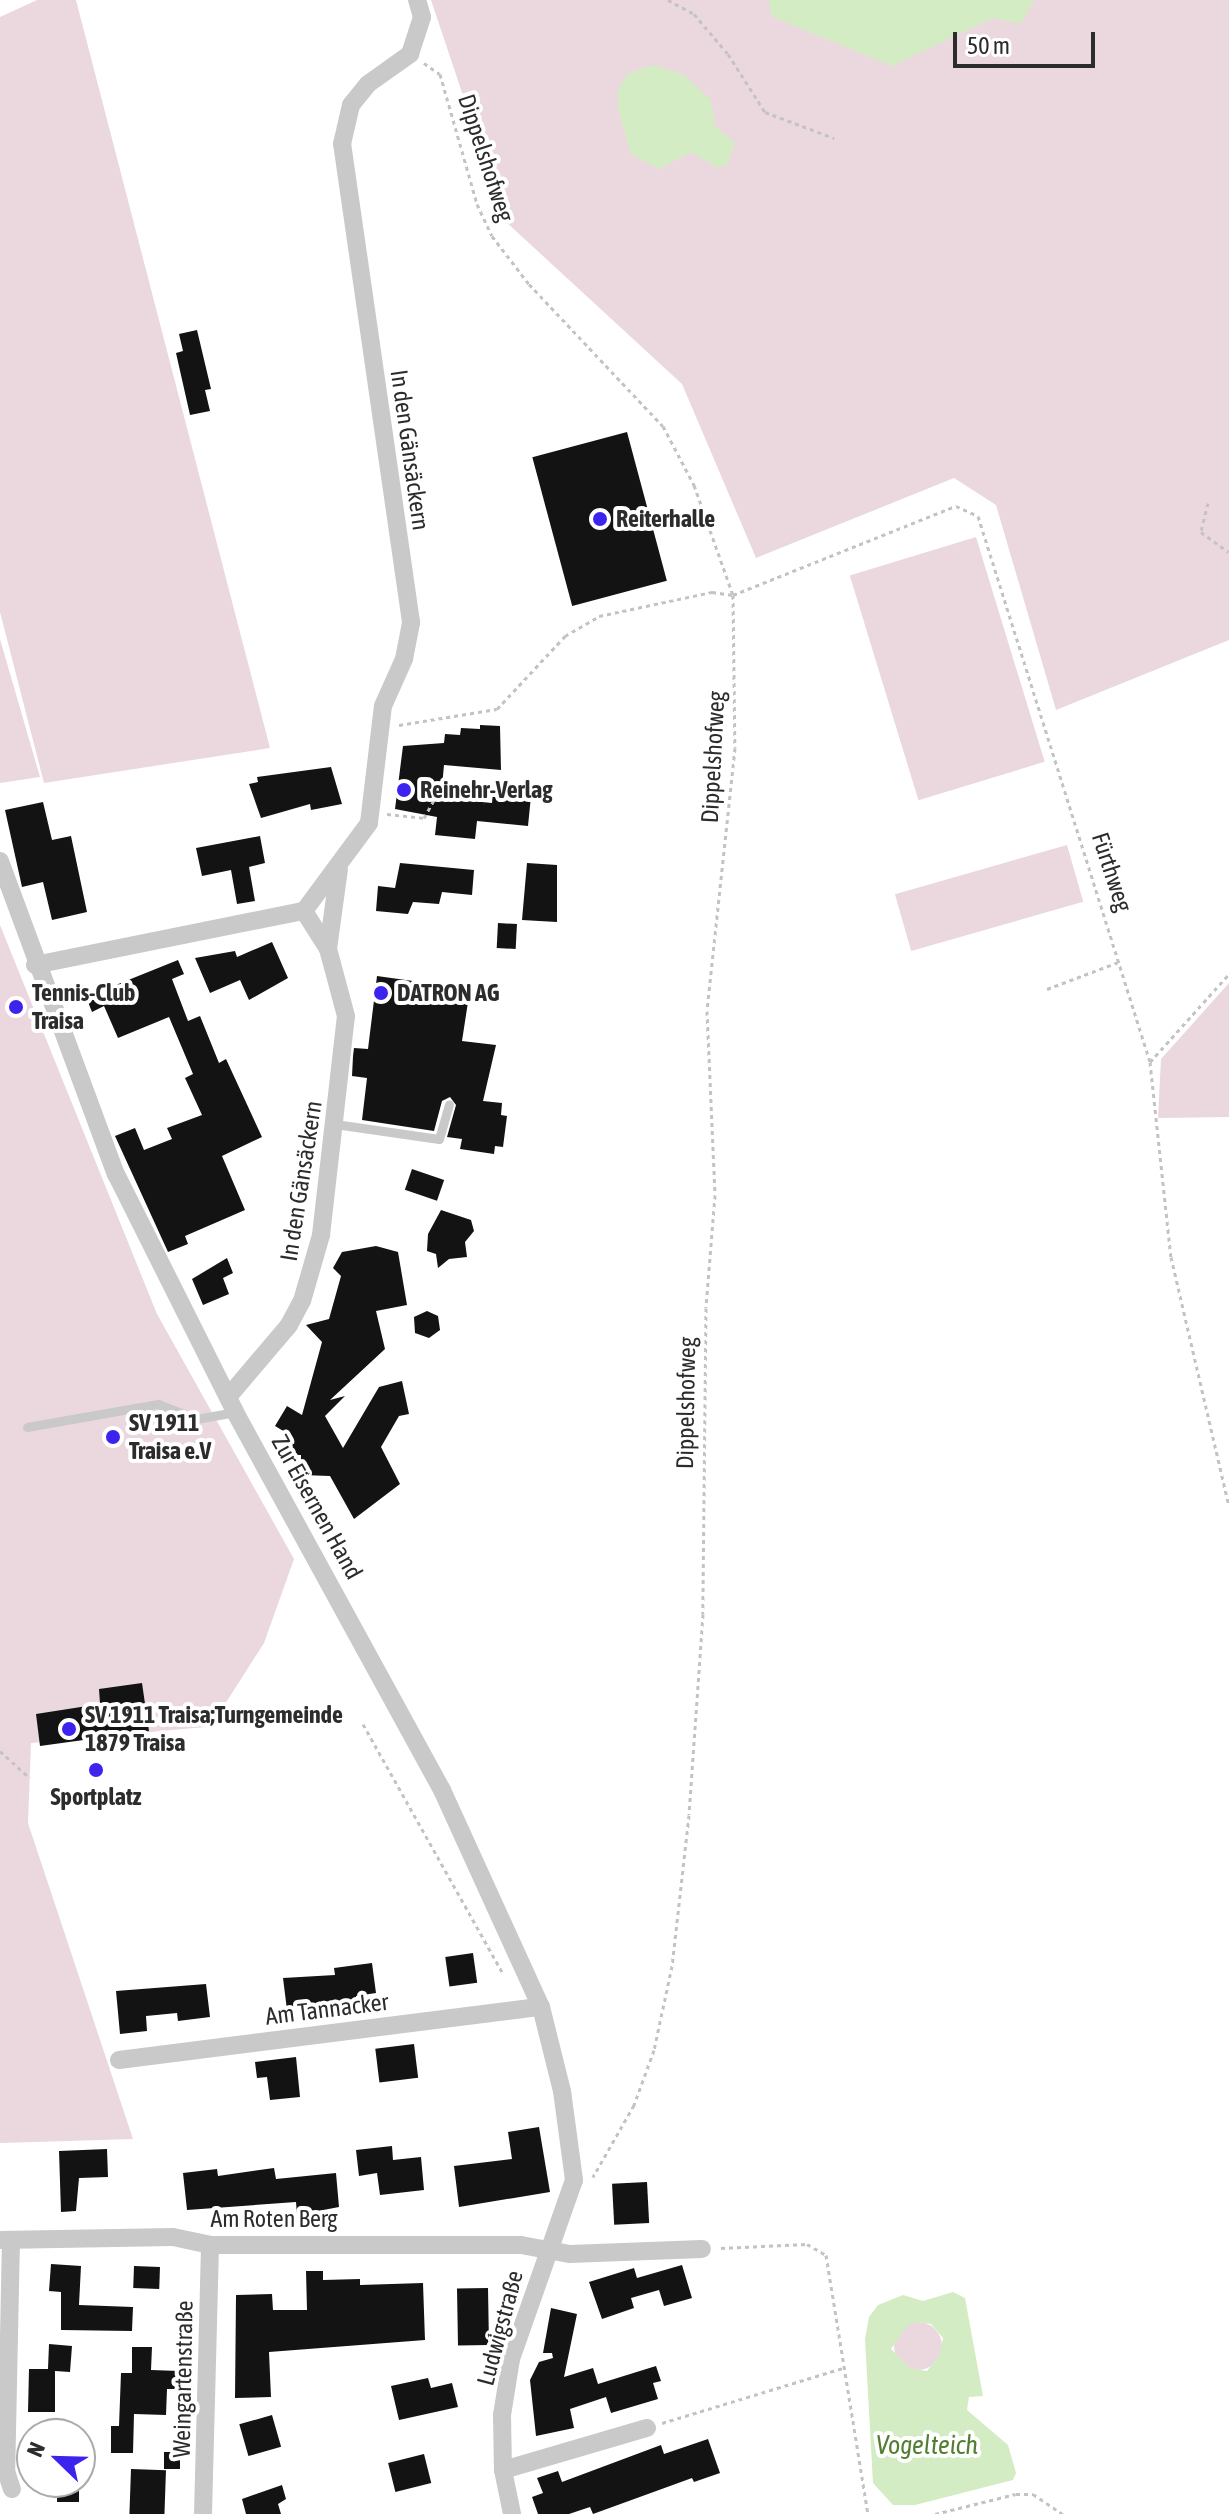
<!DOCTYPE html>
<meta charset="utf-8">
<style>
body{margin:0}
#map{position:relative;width:1229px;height:2514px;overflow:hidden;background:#fff;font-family:"Asap Condensed",sans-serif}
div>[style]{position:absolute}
.green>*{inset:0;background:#ebd8df;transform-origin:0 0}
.round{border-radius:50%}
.water>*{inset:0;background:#d4ecc3}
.building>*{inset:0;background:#131313;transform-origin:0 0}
.path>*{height:3px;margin-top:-1.5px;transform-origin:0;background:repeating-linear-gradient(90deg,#c3c3c3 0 4px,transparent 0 8px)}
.service>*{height:9px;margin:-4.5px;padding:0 4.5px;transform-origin:4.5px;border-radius:4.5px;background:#c9c9c9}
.minor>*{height:18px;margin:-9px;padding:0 9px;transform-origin:9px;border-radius:9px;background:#c9c9c9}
.dots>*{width:22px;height:22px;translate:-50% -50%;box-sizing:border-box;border:4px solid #fff;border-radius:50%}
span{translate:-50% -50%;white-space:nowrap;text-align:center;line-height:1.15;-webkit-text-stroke:8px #fff;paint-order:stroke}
.street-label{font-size:24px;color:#2c2c2c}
.poi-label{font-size:24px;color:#2c2c2c;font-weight:700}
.left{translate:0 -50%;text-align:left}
.water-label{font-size:26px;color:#517e31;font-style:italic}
.north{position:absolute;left:16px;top:2418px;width:80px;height:80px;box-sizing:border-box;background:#fff;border:2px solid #ababab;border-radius:50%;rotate:293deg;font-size:22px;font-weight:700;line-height:32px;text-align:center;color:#2c2c2c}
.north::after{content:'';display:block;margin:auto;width:28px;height:36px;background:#3c24ee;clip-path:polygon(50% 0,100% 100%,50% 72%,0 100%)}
.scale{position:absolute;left:953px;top:32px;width:142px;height:36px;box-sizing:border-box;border:4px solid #2c2c2c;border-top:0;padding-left:10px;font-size:24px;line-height:28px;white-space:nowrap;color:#2c2c2c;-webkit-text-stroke:6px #fff;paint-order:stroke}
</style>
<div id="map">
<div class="green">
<div style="clip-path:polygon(37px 0,76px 0,270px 748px,44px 783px,0 612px,0 17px)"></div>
<div style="clip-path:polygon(431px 0,1229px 0,1229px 640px,1056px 710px,996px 505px,954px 478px,756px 558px,682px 384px,505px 221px)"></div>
<div style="left:976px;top:537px;width:235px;height:132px;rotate:73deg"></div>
<div style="clip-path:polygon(0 639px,40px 777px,0 783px)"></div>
<div style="left:1067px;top:845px;width:59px;height:179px;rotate:74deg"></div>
<div style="clip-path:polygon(0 925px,157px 1314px,294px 1559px,264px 1643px,218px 1715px,216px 1726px,31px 1743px,28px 1823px,133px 2139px,0 2143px)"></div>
<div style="clip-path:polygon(1229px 983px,1229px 1117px,1158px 1118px,1161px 1059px)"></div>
<div class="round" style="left:894px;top:2322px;width:48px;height:48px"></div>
</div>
<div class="water">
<div style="clip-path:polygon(769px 0,1034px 0,1021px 24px,993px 18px,892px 66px,771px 16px)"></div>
<div style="clip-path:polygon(654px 65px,684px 75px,711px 100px,715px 126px,735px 143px,727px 165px,718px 168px,691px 152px,659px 169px,631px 154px,618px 109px,618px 90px,627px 74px)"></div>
<div style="clip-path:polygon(evenodd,953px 2292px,965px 2298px,983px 2396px,969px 2397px,967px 2410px,1008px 2445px,1016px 2473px,1013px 2480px,915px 2505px,893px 2505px,873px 2483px,865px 2339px,869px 2317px,878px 2305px,903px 2295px,923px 2301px,953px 2292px,917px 2322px,931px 2324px,943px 2338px,939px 2356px,927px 2371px,910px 2368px,891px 2349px,907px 2326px,917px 2322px)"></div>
</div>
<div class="building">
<div style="clip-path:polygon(197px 330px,211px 389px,205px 390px,210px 411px,190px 415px,176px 353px,183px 351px,179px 334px)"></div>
<div style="left:627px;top:432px;width:154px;height:98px;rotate:75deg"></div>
<div style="clip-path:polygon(480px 725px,500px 726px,501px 770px,444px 765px,441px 798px,492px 803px,493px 792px,531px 796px,528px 826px,477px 821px,475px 839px,435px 835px,437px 817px,395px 809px,403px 746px,444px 743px,445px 734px,460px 735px,461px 728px,480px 729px)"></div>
<div style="clip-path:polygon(331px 767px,342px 804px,311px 810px,310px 804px,261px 818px,249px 784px,258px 782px,257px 777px)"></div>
<div style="clip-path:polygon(43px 802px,52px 840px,71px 836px,87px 912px,52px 920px,43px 882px,22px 887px,5px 810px)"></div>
<div style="clip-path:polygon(260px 836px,265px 863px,249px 867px,255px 901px,237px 904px,231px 870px,202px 876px,196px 848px)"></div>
<div style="clip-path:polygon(400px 863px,474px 870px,472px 895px,442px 892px,439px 904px,413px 902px,408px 914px,376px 911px,378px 886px,395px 888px)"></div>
<div style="clip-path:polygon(527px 863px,557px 865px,557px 922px,522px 920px)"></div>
<div style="left:498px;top:923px;width:19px;height:25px;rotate:3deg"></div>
<div style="clip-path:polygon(272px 942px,288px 978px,249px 1000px,240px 980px,210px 993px,195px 958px,235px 951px,237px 957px)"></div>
<div style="clip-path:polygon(178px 960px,184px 974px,172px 979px,188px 1021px,200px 1016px,219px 1063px,226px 1059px,262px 1137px,222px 1156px,245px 1210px,185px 1236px,188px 1244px,168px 1252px,115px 1136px,135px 1128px,144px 1150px,172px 1139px,167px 1128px,202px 1115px,185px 1078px,193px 1074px,169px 1017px,118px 1038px,104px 1006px,92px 1012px,86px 997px)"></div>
<div style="clip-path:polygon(377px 976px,470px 989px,462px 1041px,496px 1045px,483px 1101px,502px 1103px,501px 1115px,507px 1116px,503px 1147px,495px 1146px,494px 1154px,460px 1149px,462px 1139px,447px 1137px,456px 1105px,450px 1097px,442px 1101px,434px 1131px,362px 1120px,367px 1078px,352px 1076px,353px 1056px,354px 1048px,368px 1049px)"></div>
<div style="left:412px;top:1169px;width:34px;height:22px;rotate:19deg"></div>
<div style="clip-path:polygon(441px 1210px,471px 1220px,474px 1231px,465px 1242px,467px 1257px,449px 1259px,438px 1268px,436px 1254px,427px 1251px,428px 1234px)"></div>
<div style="clip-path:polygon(376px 1246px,398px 1252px,407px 1305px,376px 1311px,385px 1349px,330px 1400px,345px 1396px,325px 1416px,343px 1448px,379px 1387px,402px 1381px,409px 1414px,399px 1416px,381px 1447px,400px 1484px,354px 1519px,330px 1476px,301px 1475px,301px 1455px,278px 1455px,290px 1435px,275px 1426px,287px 1406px,302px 1415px,322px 1342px,306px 1325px,329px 1319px,341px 1276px,333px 1268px,342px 1252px)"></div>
<div style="clip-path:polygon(227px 1258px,233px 1273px,223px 1278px,229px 1294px,203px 1305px,192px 1279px)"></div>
<div style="clip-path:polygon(427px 1311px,438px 1316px,440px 1330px,429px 1338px,415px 1333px,414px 1317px)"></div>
<div style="clip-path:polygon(142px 1683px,149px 1731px,40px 1746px,36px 1714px,100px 1704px,99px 1689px)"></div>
<div style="left:473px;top:1953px;width:30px;height:28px;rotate:82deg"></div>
<div style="clip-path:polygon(372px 1963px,376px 1993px,356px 1996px,356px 2004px,287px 2010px,283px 1978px,335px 1975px,334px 1968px)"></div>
<div style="clip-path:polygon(206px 1984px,210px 2017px,178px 2021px,177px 2013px,146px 2016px,147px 2031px,120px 2034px,116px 1991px)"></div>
<div style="left:414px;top:2044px;width:34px;height:39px;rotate:83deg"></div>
<div style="clip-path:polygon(296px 2057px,300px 2097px,270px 2100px,267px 2077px,257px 2078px,255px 2062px)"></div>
<div style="clip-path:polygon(539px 2127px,550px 2192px,459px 2207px,454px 2166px,512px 2159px,508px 2132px)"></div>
<div style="clip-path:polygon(392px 2146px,393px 2160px,421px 2157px,424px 2190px,380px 2195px,377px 2173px,359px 2176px,356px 2150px)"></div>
<div style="clip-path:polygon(107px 2149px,108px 2177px,79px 2178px,76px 2211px,61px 2212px,59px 2151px)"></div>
<div style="clip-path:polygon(274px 2168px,276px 2179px,336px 2173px,339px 2207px,297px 2215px,296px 2202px,187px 2210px,183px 2173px,217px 2169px,218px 2176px)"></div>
<div style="left:647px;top:2182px;width:41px;height:35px;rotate:87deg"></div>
<div style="clip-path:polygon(51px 2264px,81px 2266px,79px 2305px,133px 2307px,132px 2331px,61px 2330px,61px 2292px,49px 2291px)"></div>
<div style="clip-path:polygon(682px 2265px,692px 2298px,664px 2306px,659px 2290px,631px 2298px,634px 2308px,602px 2319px,589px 2282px,634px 2268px,637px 2278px)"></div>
<div style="left:134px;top:2266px;width:26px;height:22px;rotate:2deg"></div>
<div style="clip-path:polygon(306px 2271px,323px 2271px,323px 2280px,360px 2279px,360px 2285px,423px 2283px,425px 2340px,269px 2352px,271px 2397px,235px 2398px,236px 2295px,272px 2294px,273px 2310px,307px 2310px)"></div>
<div style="left:488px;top:2288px;width:57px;height:31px;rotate:89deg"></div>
<div style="clip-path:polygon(551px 2308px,577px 2314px,564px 2377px,593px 2368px,598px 2384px,656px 2366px,661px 2381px,653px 2383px,658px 2399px,611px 2413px,606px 2397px,570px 2409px,574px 2428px,536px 2436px,530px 2380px,539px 2362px,553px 2358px,552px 2353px,543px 2353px)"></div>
<div style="clip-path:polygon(49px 2344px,72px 2346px,70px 2372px,55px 2371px,55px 2412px,28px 2412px,29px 2369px,48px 2369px)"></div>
<div style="clip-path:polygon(132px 2347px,152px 2347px,151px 2370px,179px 2371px,179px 2389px,167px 2389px,166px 2415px,134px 2414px,133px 2453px,111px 2453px,111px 2426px,119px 2426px,121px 2373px,132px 2373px)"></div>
<div style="clip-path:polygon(428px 2378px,431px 2388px,452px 2383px,458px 2407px,399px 2420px,391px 2386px)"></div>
<div style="left:272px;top:2415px;width:33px;height:34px;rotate:74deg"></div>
<div style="clip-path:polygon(708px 2439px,720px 2473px,694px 2482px,692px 2478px,593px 2514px,590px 2507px,569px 2514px,538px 2514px,532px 2497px,543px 2493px,537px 2478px,558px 2471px,562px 2482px,661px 2445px,664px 2454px)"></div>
<div style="left:164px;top:2452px;width:16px;height:17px"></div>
<div style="left:424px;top:2454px;width:30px;height:37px;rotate:76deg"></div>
<div style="left:131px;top:2469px;width:35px;height:45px;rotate:2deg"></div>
<div style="left:57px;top:2482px;width:22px;height:20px"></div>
<div style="clip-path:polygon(282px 2485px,286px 2499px,278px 2504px,281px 2514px,246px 2514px,242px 2499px)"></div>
</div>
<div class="path">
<div style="left:668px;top:0;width:30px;rotate:28deg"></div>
<div style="left:694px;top:14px;width:52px;rotate:49.6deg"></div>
<div style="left:728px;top:54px;width:69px;rotate:57.5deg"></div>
<div style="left:765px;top:112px;width:74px;rotate:20.6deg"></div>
<div style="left:424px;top:63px;width:19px;rotate:35deg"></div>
<div style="left:440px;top:74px;width:135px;rotate:74.1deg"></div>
<div style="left:477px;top:204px;width:35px;rotate:65deg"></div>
<div style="left:492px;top:236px;width:61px;rotate:52.4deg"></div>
<div style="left:529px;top:284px;width:195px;rotate:46.7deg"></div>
<div style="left:663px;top:426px;width:67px;rotate:62.3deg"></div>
<div style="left:694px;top:485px;width:117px;rotate:70.5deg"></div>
<div style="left:733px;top:595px;width:153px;rotate:89.3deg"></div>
<div style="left:735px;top:748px;width:264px;rotate:96.1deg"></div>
<div style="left:707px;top:1011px;width:184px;rotate:87.5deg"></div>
<div style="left:715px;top:1195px;width:113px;rotate:94.6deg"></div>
<div style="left:706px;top:1308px;width:306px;rotate:90.6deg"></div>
<div style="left:703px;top:1614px;width:201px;rotate:94deg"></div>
<div style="left:689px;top:1815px;width:152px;rotate:96.4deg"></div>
<div style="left:672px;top:1966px;width:86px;rotate:102.1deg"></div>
<div style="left:654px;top:2050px;width:59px;rotate:110deg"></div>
<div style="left:634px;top:2105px;width:83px;rotate:119.7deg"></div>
<div style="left:1208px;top:503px;width:30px;rotate:104deg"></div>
<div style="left:1201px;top:532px;width:34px;rotate:36deg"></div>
<div style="left:399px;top:725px;width:99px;rotate:-9.3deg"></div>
<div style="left:497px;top:709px;width:100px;rotate:-47deg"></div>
<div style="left:565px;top:636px;width:39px;rotate:-30deg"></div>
<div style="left:599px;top:616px;width:116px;rotate:-12deg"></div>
<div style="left:712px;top:592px;width:21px;rotate:8deg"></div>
<div style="left:733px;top:595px;width:240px;rotate:-21.8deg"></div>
<div style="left:956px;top:506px;width:24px;rotate:24deg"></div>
<div style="left:978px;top:516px;width:572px;rotate:72.51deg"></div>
<div style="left:1150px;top:1062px;width:196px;rotate:83.9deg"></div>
<div style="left:1171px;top:1257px;width:256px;rotate:76.9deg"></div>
<div style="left:387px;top:814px;width:37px;rotate:6deg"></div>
<div style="left:424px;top:818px;width:23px;rotate:-61deg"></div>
<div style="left:435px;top:798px;width:33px;rotate:-20deg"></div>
<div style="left:466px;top:787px;width:24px;rotate:42deg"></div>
<div style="left:1047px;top:989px;width:79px;rotate:-20.7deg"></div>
<div style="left:1150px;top:1062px;width:118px;rotate:-48.1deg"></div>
<div style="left:363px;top:1724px;width:286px;rotate:60.7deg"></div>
<div style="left:0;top:1751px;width:40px;rotate:42deg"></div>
<div style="left:721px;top:2248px;width:86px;rotate:-2.7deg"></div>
<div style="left:807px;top:2244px;width:22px;rotate:30deg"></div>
<div style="left:826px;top:2255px;width:262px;rotate:80.8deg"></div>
<div style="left:662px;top:2423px;width:189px;rotate:-16.9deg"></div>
<div style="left:935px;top:2514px;width:83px;rotate:-13.9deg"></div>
<div style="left:1016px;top:2494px;width:17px"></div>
<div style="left:1033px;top:2494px;width:36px;rotate:34deg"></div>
</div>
<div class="service">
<div style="left:335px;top:1124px;width:105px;rotate:8.2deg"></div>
<div style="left:439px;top:1139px;width:36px;rotate:-74deg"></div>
<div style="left:27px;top:1427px;width:133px;rotate:-10deg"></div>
<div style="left:158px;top:1404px;width:41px;rotate:21.5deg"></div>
<div style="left:196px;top:1419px;width:40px;rotate:-10deg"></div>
</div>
<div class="minor">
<div style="left:0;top:861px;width:334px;rotate:69.7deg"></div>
<div style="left:116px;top:1174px;width:266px;rotate:63.4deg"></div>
<div style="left:235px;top:1412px;width:431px;rotate:61.3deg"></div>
<div style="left:442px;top:1790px;width:239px;rotate:65.5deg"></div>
<div style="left:541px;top:2007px;width:87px;rotate:76deg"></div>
<div style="left:562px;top:2091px;width:90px;rotate:82.3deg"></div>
<div style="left:574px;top:2180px;width:190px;rotate:109.4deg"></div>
<div style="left:511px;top:2359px;width:57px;rotate:99.1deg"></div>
<div style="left:502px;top:2415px;width:55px;rotate:89deg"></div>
<div style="left:503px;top:2470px;width:45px;rotate:78.4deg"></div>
<div style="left:328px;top:949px;width:81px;rotate:-82.2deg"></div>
<div style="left:35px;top:965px;width:274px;rotate:-11.4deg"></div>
<div style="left:304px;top:911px;width:109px;rotate:-53.5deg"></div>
<div style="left:369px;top:823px;width:118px;rotate:-83.2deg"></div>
<div style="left:383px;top:706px;width:51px;rotate:-65.9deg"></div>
<div style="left:404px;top:659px;width:38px;rotate:-79deg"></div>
<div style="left:411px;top:622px;width:483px;rotate:-98.2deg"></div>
<div style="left:342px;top:144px;width:40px;rotate:-77deg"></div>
<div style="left:351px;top:105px;width:27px;rotate:-51deg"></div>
<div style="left:368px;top:84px;width:52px;rotate:-35.5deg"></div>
<div style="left:410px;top:54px;width:39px;rotate:-72deg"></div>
<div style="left:422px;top:17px;width:18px;rotate:-106deg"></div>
<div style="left:228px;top:1397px;width:94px;rotate:-49.7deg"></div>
<div style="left:289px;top:1325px;width:27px;rotate:-62deg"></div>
<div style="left:302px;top:1301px;width:69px;rotate:-73.9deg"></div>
<div style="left:321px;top:1235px;width:220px;rotate:-83.5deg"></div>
<div style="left:346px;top:1016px;width:69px;rotate:-105deg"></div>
<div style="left:328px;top:949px;width:45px;rotate:-122.3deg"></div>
<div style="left:119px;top:2060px;width:425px;rotate:-7.2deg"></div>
<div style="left:0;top:2240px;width:173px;rotate:-1deg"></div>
<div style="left:173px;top:2237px;width:38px;rotate:12deg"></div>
<div style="left:210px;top:2245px;width:311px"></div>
<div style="left:521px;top:2245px;width:50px;rotate:10.4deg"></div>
<div style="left:570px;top:2254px;width:132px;rotate:-2.2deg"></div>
<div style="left:11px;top:2240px;width:231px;rotate:91.2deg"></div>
<div style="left:6px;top:2471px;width:19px;rotate:72deg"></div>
<div style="left:503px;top:2470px;width:150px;rotate:-16.3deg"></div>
<div style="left:203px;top:2514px;width:269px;rotate:-88.5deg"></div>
</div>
<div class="dots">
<div style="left:600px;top:519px;background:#3c24ee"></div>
<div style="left:404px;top:790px;background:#3c24ee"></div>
<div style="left:381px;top:993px;background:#3c24ee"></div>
<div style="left:16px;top:1007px;background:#3c24ee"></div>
<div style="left:113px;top:1437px;background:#3c24ee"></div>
<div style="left:69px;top:1729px;background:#3c24ee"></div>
<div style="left:96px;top:1770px;background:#3c24ee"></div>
</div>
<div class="street-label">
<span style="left:486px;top:158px;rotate:72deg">Dippelshofweg</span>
<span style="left:410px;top:450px;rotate:82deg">In den Gänsäckern</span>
<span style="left:713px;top:757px;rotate:-87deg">Dippelshofweg</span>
<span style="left:1112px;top:872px;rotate:72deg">Fürthweg</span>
<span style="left:301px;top:1181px;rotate:-81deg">In den Gänsäckern</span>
<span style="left:686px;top:1403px;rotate:-89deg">Dippelshofweg</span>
<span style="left:317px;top:1507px;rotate:61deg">Zur Eisernen Hand</span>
<span style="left:327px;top:2009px;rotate:-7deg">Am Tannacker</span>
<span style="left:274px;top:2219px">Am Roten Berg</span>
<span style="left:500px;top:2328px;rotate:-75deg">Ludwigstraße</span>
<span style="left:183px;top:2379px;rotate:-89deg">Weingartenstraße</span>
</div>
<div class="poi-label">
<span class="left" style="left:616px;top:519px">Reiterhalle</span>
<span class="left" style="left:420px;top:790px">Reinehr-Verlag</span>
<span class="left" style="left:32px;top:1007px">Tennis-Club<br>Traisa</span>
<span class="left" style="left:397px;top:993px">DATRON AG</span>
<span class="left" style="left:129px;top:1437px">SV 1911<br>Traisa e.V</span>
<span class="left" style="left:85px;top:1729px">SV 1911 Traisa;Turngemeinde<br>1879 Traisa</span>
<span style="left:96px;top:1797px">Sportplatz</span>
</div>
<div class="water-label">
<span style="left:927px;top:2446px">Vogelteich</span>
</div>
<div class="north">N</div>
<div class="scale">50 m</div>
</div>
